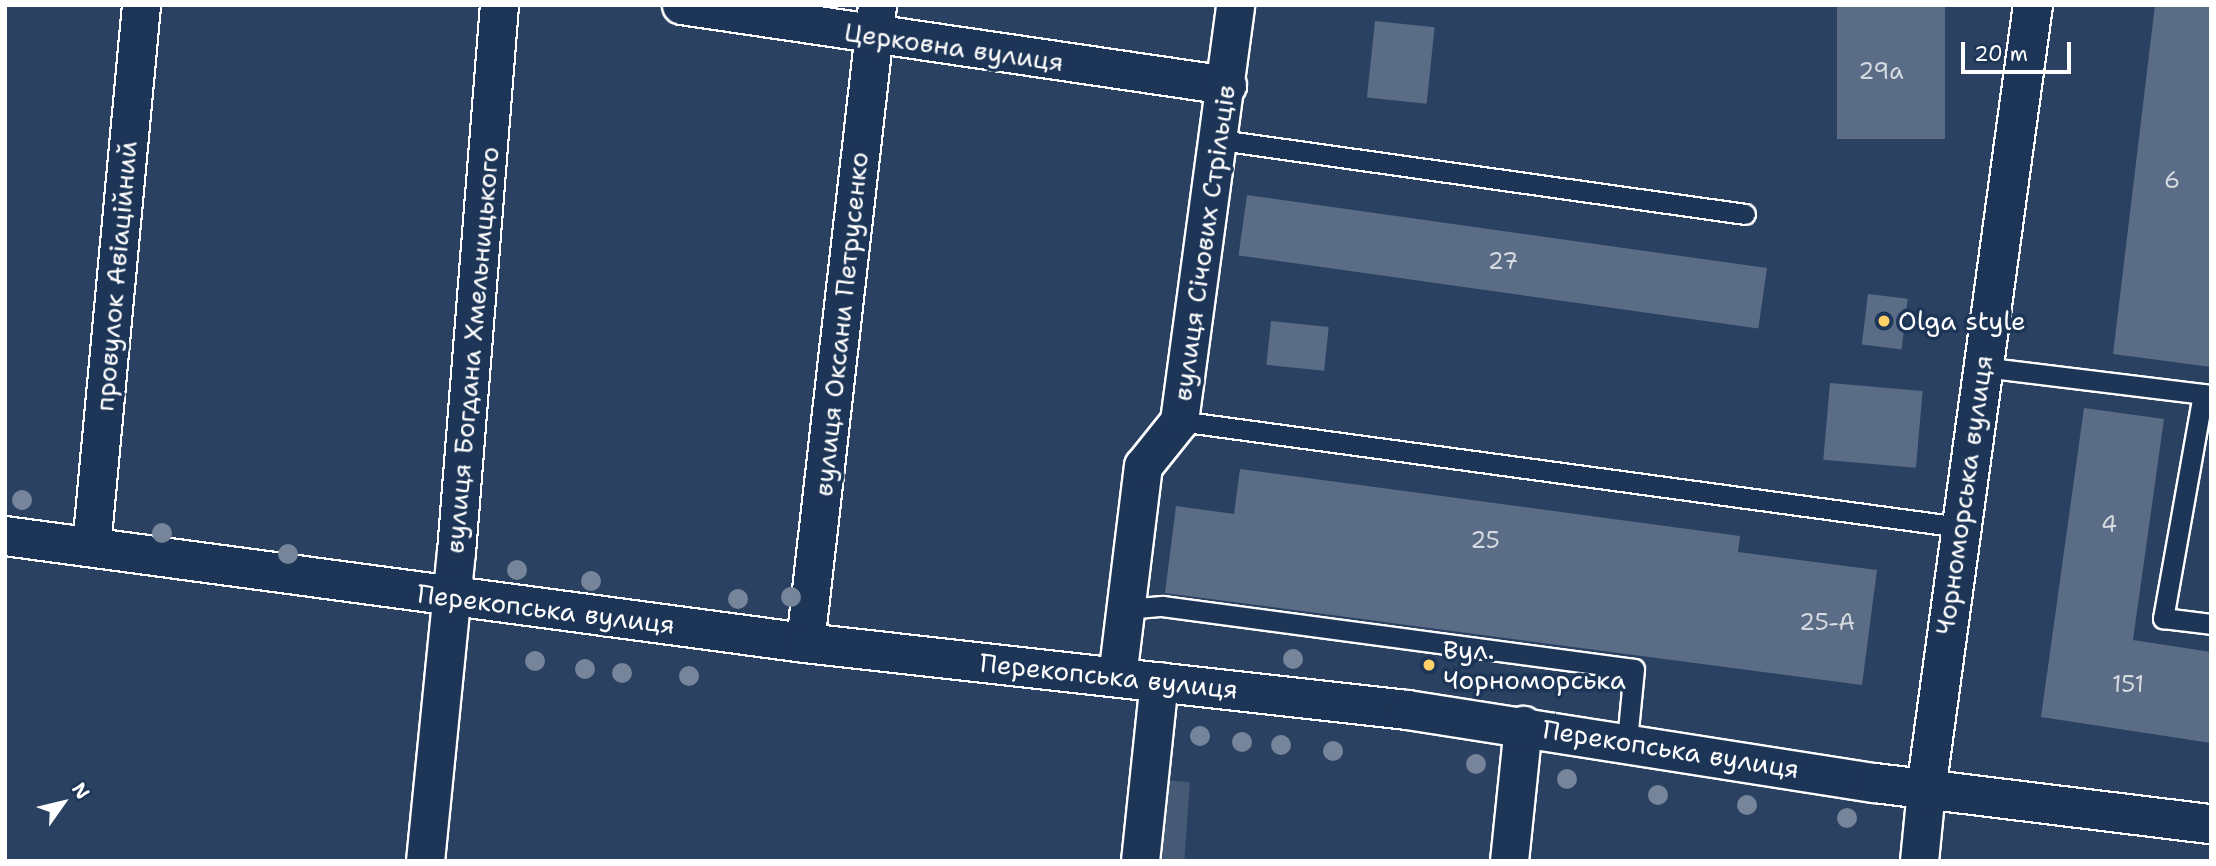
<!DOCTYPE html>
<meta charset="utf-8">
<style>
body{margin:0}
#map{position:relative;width:2216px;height:866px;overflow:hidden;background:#2a4161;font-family:"Shantell Sans",sans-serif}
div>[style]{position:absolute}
.green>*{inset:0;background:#465975;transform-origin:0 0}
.building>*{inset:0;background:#5b6c86;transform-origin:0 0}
.roads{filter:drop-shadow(2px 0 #fff) drop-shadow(-2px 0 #fff) drop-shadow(0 2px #fff) drop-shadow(0 -2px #fff)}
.service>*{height:19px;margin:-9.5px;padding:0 9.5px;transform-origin:9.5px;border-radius:9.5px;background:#1d3557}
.minor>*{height:37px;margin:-18.5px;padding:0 18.5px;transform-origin:18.5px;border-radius:18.5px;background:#1d3557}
.tertiary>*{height:38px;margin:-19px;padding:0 19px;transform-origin:19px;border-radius:19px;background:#1d3557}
.primary>*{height:38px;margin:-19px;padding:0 19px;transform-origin:19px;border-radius:19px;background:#1d3557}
.trees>*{width:20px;height:20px;margin:-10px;border-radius:50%;background:#76859a}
.dots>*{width:19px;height:19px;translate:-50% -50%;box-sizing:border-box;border:4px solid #1d3557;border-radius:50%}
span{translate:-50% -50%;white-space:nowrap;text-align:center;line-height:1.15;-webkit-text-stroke:7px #1d3557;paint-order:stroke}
.number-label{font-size:23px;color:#d6dae1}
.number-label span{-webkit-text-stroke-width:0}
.street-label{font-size:26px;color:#fff}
.poi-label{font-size:26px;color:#fff}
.left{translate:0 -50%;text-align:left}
.frame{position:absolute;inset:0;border:7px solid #fff;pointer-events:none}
.north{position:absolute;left:28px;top:768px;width:70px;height:70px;-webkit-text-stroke:5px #1d3557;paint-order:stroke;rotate:56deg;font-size:19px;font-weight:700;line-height:28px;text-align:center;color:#fff}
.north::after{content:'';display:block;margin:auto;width:24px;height:32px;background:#fff;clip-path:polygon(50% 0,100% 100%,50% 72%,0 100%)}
.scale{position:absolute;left:1961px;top:42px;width:110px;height:32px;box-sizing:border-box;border:4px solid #fff;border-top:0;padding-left:9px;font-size:21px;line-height:24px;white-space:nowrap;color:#fff;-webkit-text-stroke:5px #1d3557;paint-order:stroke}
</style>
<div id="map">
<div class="green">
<div style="left:1162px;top:780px;width:28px;height:81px;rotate:4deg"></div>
</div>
<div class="building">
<div style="left:1837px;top:5px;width:108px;height:134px"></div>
<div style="clip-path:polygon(2155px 5px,2211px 5px,2211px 367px,2113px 354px)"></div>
<div style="left:1375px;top:21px;width:60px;height:77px;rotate:6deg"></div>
<div style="left:1247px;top:195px;width:525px;height:61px;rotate:8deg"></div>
<div style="left:1868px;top:294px;width:40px;height:51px;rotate:7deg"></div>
<div style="left:1271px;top:321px;width:58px;height:44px;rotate:6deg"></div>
<div style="left:1830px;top:383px;width:93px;height:77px;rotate:5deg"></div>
<div style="clip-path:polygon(2084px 408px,2164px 419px,2133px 640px,2211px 652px,2211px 743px,2041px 717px)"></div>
<div style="clip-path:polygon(1240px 469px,1740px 536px,1738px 552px,1877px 570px,1862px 685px,1165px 593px,1176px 506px,1234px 514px)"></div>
</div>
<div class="roads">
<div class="service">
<div style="left:1220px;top:140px;width:530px;rotate:8.02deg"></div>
<div style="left:1983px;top:367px;width:230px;rotate:7deg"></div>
<div style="left:2203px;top:394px;width:228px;rotate:100.1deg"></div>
<div style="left:2163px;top:618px;width:48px;rotate:7.1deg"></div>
<div style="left:1179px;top:421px;width:788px;rotate:7.73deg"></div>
<div style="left:1126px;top:609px;width:36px;rotate:-5deg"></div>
<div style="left:1162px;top:606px;width:476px;rotate:7.6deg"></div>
<div style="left:1634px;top:669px;width:71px;rotate:95.6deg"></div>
</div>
<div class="minor">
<div style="left:681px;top:5px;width:552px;rotate:8.34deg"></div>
<div style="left:91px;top:547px;width:544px;rotate:-84.73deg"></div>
<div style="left:805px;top:643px;width:642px;rotate:-83.56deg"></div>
<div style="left:1117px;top:677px;width:213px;rotate:-83deg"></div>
<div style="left:1143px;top:466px;width:58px;rotate:-51.3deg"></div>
<div style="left:1179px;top:421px;width:420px;rotate:-82.3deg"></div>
<div style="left:425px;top:861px;width:311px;rotate:-84.3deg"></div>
<div style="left:456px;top:552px;width:549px;rotate:-85.51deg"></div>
<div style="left:1140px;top:861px;width:181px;rotate:-84deg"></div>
<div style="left:1509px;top:861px;width:137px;rotate:-84.1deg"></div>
<div style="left:1919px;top:861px;width:71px;rotate:-84.4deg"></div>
</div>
<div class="tertiary">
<div style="left:1926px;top:790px;width:792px;rotate:-82.24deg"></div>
</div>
<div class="primary">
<div style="left:5px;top:536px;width:807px;rotate:7.62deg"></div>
<div style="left:805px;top:643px;width:606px;rotate:6.35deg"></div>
<div style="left:1407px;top:710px;width:474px;rotate:8.9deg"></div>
<div style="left:1875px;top:783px;width:338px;rotate:7deg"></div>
</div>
</div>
<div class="trees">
<div style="left:22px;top:500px"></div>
<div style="left:162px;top:533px"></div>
<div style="left:288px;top:554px"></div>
<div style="left:517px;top:570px"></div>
<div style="left:591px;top:581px"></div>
<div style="left:791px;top:597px"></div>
<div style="left:738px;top:599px"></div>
<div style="left:1293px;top:659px"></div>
<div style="left:535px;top:661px"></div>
<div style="left:585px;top:669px"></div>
<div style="left:622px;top:673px"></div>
<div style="left:689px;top:676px"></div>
<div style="left:1200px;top:736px"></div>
<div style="left:1242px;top:742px"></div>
<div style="left:1281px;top:745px"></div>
<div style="left:1333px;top:751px"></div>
<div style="left:1476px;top:764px"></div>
<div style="left:1567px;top:779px"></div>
<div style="left:1658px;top:795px"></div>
<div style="left:1747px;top:805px"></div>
<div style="left:1847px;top:818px"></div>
</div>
<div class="dots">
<div style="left:1884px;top:321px;background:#ffd166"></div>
<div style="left:1429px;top:665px;background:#ffd166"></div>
</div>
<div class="number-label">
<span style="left:1881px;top:71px">29а</span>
<span style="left:2172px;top:180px">6</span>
<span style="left:1503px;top:261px">27</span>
<span style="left:2109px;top:524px">4</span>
<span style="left:1485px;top:540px">25</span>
<span style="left:1827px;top:622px">25-А</span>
<span style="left:2128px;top:684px">151</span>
</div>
<div class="street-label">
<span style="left:954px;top:47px;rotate:8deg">Церковна вулиця</span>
<span style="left:1204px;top:243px;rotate:-82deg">вулиця Січових Стрільців</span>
<span style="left:116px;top:276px;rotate:-85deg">провулок Авіаційний</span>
<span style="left:841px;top:324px;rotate:-84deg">вулиця Оксани Петрусенко</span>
<span style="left:472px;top:350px;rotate:-85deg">вулиця Богдана Хмельницького</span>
<span style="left:1964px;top:495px;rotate:-82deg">Чорноморська вулиця</span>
<span style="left:546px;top:609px;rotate:7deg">Перекопська вулиця</span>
<span style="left:1109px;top:676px;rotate:6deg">Перекопська вулиця</span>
<span style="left:1671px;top:749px;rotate:9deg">Перекопська вулиця</span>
</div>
<div class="poi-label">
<span class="left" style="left:1898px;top:321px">Olga style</span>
<span class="left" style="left:1443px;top:665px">Вул.<br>Чорноморська</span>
</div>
<div class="frame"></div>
<div class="north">N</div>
<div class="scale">20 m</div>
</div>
